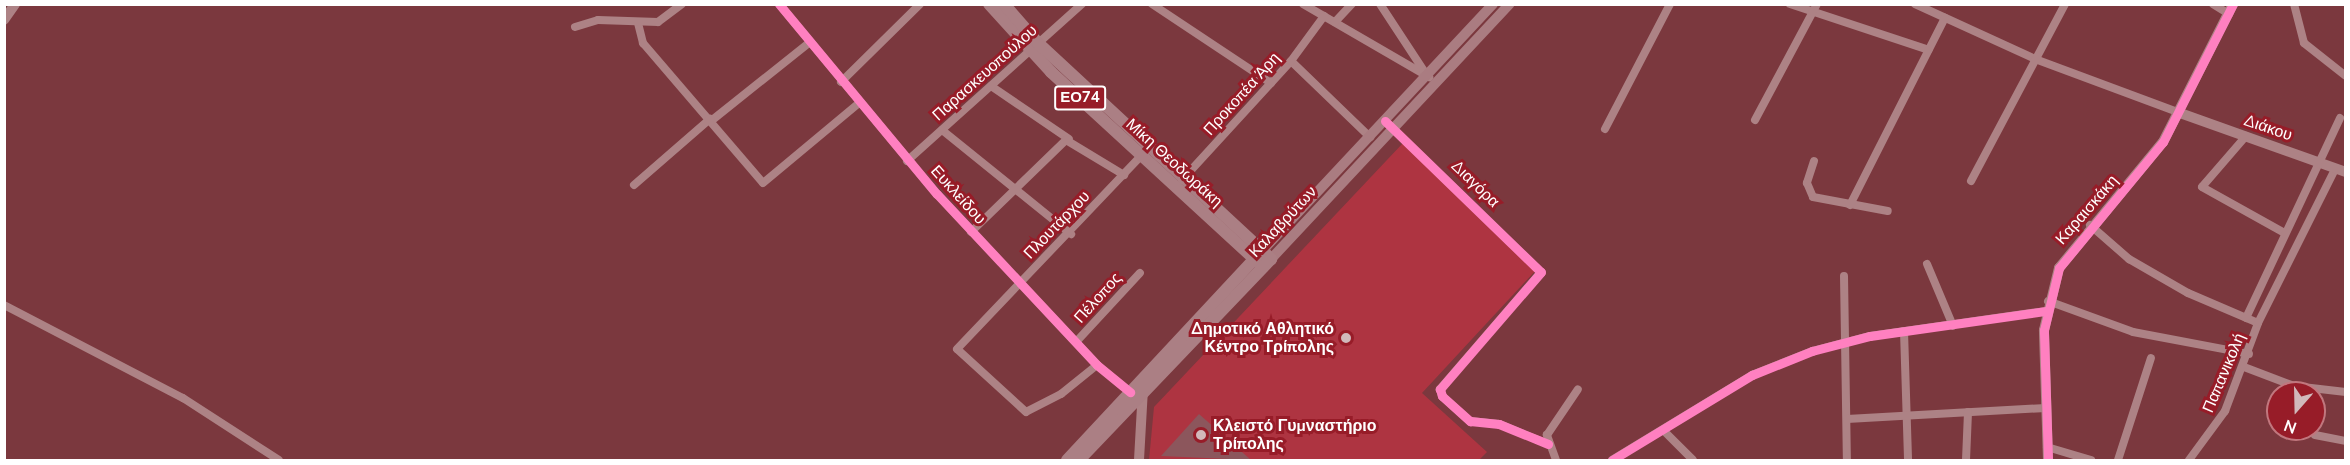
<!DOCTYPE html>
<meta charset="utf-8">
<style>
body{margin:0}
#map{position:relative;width:2350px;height:465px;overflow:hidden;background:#7b383e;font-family:"Nunito Sans",sans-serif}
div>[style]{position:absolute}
.green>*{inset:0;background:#ae3441}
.building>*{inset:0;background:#8c565c}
.minor>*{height:8px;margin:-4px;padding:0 4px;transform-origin:4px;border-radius:4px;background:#ad8285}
.tertiary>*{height:10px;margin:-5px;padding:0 5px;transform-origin:5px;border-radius:5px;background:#ad8285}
.secondary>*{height:10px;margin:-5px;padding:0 5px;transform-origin:5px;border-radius:5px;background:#aa7c81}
.primary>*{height:12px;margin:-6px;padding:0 6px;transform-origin:6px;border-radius:6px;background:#ab7f84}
.cycleway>*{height:9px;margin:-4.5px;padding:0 4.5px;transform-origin:4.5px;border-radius:4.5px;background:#ff80c0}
.dots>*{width:16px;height:16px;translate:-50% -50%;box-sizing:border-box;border:3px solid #971c28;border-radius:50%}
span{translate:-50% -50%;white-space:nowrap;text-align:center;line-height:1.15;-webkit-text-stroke:6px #971c28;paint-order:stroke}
.shield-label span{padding:2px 4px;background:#971c28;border:2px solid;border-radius:4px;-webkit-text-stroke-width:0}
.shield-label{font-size:15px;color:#fff;font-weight:700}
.street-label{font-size:16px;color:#fff}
.poi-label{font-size:16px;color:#fff;font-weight:700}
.right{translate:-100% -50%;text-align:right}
.left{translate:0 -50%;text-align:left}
.frame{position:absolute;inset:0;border:6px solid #fff;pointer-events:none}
.north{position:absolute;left:2266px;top:381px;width:60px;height:60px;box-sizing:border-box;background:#971c28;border:2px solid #c1777e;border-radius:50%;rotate:200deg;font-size:16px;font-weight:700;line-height:24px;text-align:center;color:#fff}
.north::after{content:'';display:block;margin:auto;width:21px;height:27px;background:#d1b9bb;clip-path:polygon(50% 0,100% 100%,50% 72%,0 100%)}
</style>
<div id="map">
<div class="green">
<div style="clip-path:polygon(1403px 143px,1537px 269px,1422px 393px,1487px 452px,1479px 460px,1149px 460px,1154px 407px)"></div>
</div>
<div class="building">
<div style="clip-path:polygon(1199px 414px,1251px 460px,1161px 456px)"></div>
</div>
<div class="minor">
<div style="left:779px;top:4px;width:247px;rotate:50.3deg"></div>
<div style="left:937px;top:194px;width:234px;rotate:46.9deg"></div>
<div style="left:1097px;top:365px;width:43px;rotate:39.3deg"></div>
<div style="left:1152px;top:4px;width:143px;rotate:33.6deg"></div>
<div style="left:1303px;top:4px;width:146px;rotate:30.1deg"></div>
<div style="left:1380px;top:4px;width:84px;rotate:56.7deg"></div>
<div style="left:1790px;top:4px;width:146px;rotate:18.3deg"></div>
<div style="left:1915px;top:4px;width:132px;rotate:24.6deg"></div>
<div style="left:2035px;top:59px;width:155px;rotate:20.4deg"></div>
<div style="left:2213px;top:4px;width:19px;rotate:32deg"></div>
<div style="left:2294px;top:4px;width:40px;rotate:75.6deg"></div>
<div style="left:2304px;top:43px;width:53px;rotate:38.2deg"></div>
<div style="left:1335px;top:22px;width:25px;rotate:-47deg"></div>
<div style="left:638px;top:23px;width:21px;rotate:76deg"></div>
<div style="left:643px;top:43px;width:184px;rotate:49.4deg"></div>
<div style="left:763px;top:183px;width:125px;rotate:-39.8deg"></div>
<div style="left:575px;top:27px;width:24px;rotate:-17deg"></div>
<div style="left:598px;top:20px;width:60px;rotate:1.9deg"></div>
<div style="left:658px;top:22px;width:30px;rotate:-37deg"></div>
<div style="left:1291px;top:61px;width:110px;rotate:43.9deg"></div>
<div style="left:841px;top:82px;width:111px;rotate:-44.6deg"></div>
<div style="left:991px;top:86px;width:94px;rotate:34.2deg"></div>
<div style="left:1755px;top:120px;width:132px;rotate:-61.9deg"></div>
<div style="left:711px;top:121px;width:127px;rotate:-38.6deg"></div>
<div style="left:1385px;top:121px;width:217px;rotate:44.1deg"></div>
<div style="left:1541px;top:272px;width:155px;rotate:130.8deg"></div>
<div style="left:1440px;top:389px;width:7px;rotate:74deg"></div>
<div style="left:1442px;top:396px;width:38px;rotate:42deg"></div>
<div style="left:1470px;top:421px;width:29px;rotate:6deg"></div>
<div style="left:1499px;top:424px;width:53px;rotate:22.2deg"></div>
<div style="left:1605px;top:129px;width:141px;rotate:-62.5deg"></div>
<div style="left:942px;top:130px;width:166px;rotate:38.9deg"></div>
<div style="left:2246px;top:136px;width:67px;rotate:130.8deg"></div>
<div style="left:2202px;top:187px;width:93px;rotate:29.1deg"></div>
<div style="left:907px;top:161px;width:235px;rotate:-41.9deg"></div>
<div style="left:1814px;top:161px;width:23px;rotate:108deg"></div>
<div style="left:1807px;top:183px;width:15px;rotate:67deg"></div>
<div style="left:1813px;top:197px;width:76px;rotate:10.6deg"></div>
<div style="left:1182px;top:180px;width:161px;rotate:-47.5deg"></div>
<div style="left:1291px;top:61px;width:56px;rotate:-53.7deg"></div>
<div style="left:1971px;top:181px;width:200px;rotate:-62deg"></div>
<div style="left:634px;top:185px;width:101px;rotate:-41deg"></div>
<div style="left:1850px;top:205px;width:210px;rotate:-63.1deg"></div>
<div style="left:2090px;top:225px;width:52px;rotate:41.1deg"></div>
<div style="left:2129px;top:259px;width:68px;rotate:30deg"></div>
<div style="left:2188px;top:293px;width:76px;rotate:23.2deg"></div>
<div style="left:971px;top:232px;width:132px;rotate:-44.1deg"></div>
<div style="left:1066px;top:140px;width:68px;rotate:31.1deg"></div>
<div style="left:1927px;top:264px;width:67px;rotate:67.2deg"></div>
<div style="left:1844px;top:276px;width:184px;rotate:89.1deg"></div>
<div style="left:2048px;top:301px;width:90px;rotate:20deg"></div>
<div style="left:2133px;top:332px;width:118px;rotate:10.7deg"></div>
<div style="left:4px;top:305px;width:202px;rotate:27.5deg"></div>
<div style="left:183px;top:398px;width:114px;rotate:32.9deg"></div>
<div style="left:2246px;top:318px;width:221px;rotate:-64.8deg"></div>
<div style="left:1904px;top:331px;width:129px;rotate:88.2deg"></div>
<div style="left:1076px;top:342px;width:94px;rotate:-47.2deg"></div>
<div style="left:1097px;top:365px;width:46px;rotate:141.1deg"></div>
<div style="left:1061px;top:394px;width:39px;rotate:153deg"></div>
<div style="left:1026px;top:412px;width:93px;rotate:-137.6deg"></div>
<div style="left:957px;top:349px;width:267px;rotate:-46.4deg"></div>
<div style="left:2244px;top:367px;width:53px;rotate:20.8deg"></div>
<div style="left:2294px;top:386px;width:52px;rotate:6.6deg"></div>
<div style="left:1847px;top:419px;width:199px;rotate:-3.2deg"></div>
<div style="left:1663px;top:430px;width:42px;rotate:45deg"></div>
<div style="left:2315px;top:435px;width:32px;rotate:11deg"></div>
<div style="left:2047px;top:447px;width:46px;rotate:16.5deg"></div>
<div style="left:1556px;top:460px;width:27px;rotate:-110deg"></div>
<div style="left:1547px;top:435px;width:55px;rotate:-56deg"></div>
<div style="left:1612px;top:460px;width:164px;rotate:-31.3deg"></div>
<div style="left:1752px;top:375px;width:65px;rotate:-21.8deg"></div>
<div style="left:1812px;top:351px;width:60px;rotate:-14.5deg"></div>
<div style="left:1870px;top:336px;width:178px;rotate:-8.1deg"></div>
<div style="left:1966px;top:460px;width:48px;rotate:-87.6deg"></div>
<div style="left:2118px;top:460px;width:107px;rotate:-72.1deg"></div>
<div style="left:2189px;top:460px;width:61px;rotate:-53.7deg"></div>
<div style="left:2225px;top:411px;width:94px;rotate:-69.4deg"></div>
<div style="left:2258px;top:323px;width:172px;rotate:-63.4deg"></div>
</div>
<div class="tertiary">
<div style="left:4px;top:20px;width:19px;rotate:-55deg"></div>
<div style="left:2180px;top:113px;width:176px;rotate:19.6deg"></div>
<div style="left:1139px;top:460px;width:72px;rotate:-86.8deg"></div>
<div style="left:2048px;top:460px;width:130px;rotate:-91.8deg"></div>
<div style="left:2044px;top:330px;width:64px;rotate:-76.4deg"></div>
<div style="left:2059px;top:268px;width:163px;rotate:-50.5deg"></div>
<div style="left:2163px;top:142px;width:155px;rotate:-63.1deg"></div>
</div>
<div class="secondary">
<div style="left:1262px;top:251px;width:338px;rotate:-46.9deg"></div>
<div style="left:1271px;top:259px;width:349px;rotate:-46.9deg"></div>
</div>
<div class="primary">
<div style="left:989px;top:4px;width:92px;rotate:47.6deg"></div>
<div style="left:1051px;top:72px;width:288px;rotate:42.6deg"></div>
<div style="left:1004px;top:4px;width:52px;rotate:48.9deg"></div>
<div style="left:1038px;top:43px;width:318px;rotate:42.8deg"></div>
<div style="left:1271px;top:259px;width:278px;rotate:133.7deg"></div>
<div style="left:1067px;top:460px;width:283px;rotate:-47deg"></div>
</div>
<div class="cycleway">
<div style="left:779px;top:4px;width:247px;rotate:50.3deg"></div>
<div style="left:937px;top:194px;width:234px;rotate:46.9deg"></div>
<div style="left:1097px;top:365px;width:43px;rotate:39.3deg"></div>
<div style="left:1385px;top:121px;width:217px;rotate:44.1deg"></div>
<div style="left:1541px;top:272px;width:155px;rotate:130.8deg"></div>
<div style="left:1440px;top:389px;width:7px;rotate:74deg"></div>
<div style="left:1442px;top:396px;width:38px;rotate:42deg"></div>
<div style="left:1470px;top:421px;width:29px;rotate:6deg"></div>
<div style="left:1499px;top:424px;width:53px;rotate:22.2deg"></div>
<div style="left:1612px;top:460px;width:164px;rotate:-31.3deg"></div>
<div style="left:1752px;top:375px;width:65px;rotate:-21.8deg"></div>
<div style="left:1812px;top:351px;width:60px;rotate:-14.5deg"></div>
<div style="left:1870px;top:336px;width:178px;rotate:-8.1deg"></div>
<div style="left:2048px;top:460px;width:130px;rotate:-91.8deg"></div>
<div style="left:2044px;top:330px;width:64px;rotate:-76.4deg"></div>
<div style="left:2059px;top:268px;width:163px;rotate:-50.5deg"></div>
<div style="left:2163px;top:142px;width:155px;rotate:-63.1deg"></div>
</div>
<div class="dots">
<div style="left:1346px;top:338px;background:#d1b9bb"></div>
<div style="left:1201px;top:435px;background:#d1b9bb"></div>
</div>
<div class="shield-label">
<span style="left:1080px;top:98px">ΕΟ74</span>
</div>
<div class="street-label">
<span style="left:985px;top:73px;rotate:-42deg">Παρασκευοπούλου</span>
<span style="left:1242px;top:94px;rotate:-48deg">Προκοπέα Άρη</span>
<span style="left:2268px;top:128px;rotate:19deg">Διάκου</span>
<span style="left:1174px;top:163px;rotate:42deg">Μίκη Θεοδωράκη</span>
<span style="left:1475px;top:184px;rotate:44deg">Διαγόρα</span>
<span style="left:958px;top:195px;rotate:48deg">Ευκλείδου</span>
<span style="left:2087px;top:210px;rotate:-49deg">Καραισκάκη</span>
<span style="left:1283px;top:222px;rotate:-47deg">Καλαβρύτων</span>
<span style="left:1057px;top:225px;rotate:-46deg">Πλουτάρχου</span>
<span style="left:1098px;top:298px;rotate:-48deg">Πέλοπος</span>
<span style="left:2224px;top:373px;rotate:-67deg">Παπανικολή</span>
</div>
<div class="poi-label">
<span class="right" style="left:1334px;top:338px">Δημοτικό Αθλητικό<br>Κέντρο Τρίπολης</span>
<span class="left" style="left:1213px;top:435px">Κλειστό Γυμναστήριο<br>Τρίπολης</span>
</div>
<div class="frame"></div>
<div class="north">N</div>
</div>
